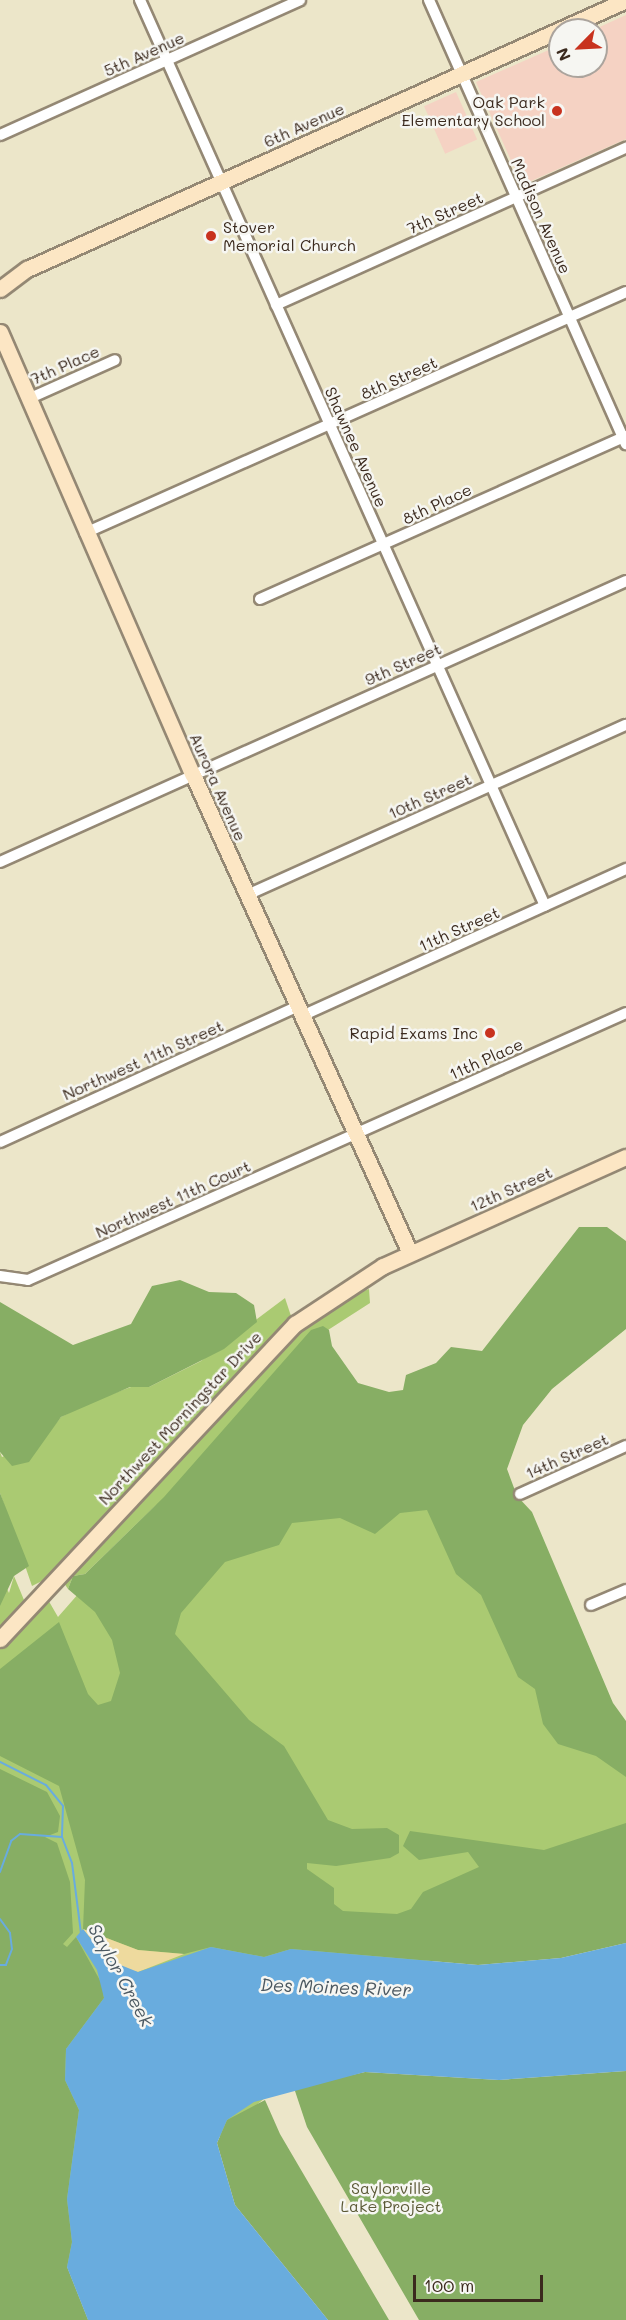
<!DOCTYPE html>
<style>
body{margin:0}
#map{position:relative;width:626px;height:2320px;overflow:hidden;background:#ece6c9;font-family:Mali,sans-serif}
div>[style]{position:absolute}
.built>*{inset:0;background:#f5d2c3;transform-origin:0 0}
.green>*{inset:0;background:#aaca72}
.forest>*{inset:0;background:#87ae64}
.sand>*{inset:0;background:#eeda9e}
.water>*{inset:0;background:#69acde}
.stream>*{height:2px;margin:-1px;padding:0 1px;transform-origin:1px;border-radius:1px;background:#69acde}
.roads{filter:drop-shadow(2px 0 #948874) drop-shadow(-2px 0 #948874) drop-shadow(0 2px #948874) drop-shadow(0 -2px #948874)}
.street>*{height:10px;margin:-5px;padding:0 5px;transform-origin:5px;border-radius:5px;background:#fff}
.secondary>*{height:15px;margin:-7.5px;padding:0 7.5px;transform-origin:7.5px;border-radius:7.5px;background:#fce6c4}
.dots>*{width:16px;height:16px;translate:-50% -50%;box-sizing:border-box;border:3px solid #f6f6f2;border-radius:50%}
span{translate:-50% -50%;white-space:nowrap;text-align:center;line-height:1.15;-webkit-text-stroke:5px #f6f6f2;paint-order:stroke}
.street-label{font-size:16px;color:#3b2a1e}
.poi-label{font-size:16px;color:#3b2a1e}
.right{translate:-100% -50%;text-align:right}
.left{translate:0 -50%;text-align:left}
.park-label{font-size:16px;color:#5c5a37}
.water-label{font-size:18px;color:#4b5861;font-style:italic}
.north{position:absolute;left:548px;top:18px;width:60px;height:60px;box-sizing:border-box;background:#f6f6f2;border:2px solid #aba49d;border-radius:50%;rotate:246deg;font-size:16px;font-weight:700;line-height:24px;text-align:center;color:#3b2a1e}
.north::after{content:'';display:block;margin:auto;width:21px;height:27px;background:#c8321e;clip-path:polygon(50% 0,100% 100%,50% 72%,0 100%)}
.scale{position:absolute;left:413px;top:2275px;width:130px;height:27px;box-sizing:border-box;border:3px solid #3b2a1e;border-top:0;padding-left:8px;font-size:18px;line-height:21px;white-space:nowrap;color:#3b2a1e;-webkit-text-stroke:4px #f6f6f2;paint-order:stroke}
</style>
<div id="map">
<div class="built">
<div style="clip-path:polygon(626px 15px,626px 139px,522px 185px,476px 82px,560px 45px,560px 66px,596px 66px,593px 30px)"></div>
<div style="left:456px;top:92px;width:52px;height:35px;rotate:66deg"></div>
</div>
<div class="green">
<div style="clip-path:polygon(369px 1289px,370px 1303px,328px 1330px,363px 1496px,491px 1440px,626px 1738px,626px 1943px,425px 1961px,67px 2267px,88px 2320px,0 2320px,0 1649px,47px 1598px,58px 1617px,157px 1504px,85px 1574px,73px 1576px,68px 1589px,62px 1580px,282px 1346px,354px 1294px)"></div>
<div style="clip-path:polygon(285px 1298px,291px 1316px,46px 1579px,32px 1586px,0 1493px,0 1452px,2px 1457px,44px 1438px,61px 1417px,90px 1402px,131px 1387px,149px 1387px,201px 1361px)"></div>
<div style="clip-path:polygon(0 1574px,9px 1593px,14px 1576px,24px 1600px,0 1628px)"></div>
</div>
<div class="forest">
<div style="clip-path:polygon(579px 1227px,607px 1227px,626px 1241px,626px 1329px,552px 1389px,523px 1425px,507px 1469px,517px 1496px,532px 1512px,613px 1703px,626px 1721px,626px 1777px,596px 1756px,558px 1744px,543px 1724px,535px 1689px,518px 1677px,481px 1595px,456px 1574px,427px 1510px,400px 1513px,375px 1534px,340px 1518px,292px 1523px,279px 1545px,225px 1562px,181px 1613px,175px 1634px,249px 1720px,284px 1746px,328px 1820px,352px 1829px,387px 1828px,399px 1835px,399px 1853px,390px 1858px,336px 1866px,307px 1863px,307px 1869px,334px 1888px,334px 1904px,343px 1911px,397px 1914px,411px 1909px,423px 1892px,479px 1867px,468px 1852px,419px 1860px,403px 1846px,410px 1831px,544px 1850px,626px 1823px,626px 1943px,561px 1958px,478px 1965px,291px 1949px,264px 1957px,211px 1947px,184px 1954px,138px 1950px,83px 1929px,85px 1880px,59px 1786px,0 1756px,0 1669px,59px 1622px,88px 1694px,98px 1705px,111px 1701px,120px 1673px,112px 1640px,95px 1612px,68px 1589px,73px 1576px,85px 1574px,164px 1497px,311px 1330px,323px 1326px,329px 1330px,332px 1346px,358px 1383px,389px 1392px,403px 1390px,406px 1375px,436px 1363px,451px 1347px,482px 1351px)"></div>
<div style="clip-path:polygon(180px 1280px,209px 1292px,236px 1293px,254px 1305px,257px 1322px,224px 1349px,149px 1387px,130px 1387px,61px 1417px,29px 1462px,12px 1466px,0 1452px,0 1302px,73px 1345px,131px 1324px,152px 1286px)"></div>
<div style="clip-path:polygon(0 1493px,29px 1566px,14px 1576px,0 1606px)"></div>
<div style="clip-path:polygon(0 1769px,47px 1792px,60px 1816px,58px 1832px,45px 1837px,57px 1843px,70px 1882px,73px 1933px,63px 1944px,67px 1947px,76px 1937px,102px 1984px,104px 1998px,66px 2049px,65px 2080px,79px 2110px,67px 2199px,72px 2242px,67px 2267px,88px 2320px,0 2320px)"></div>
<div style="clip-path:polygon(626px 2071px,626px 2320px,419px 2320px,307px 2127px,294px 2088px,365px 2072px,499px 2080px)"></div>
<div style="clip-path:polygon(265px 2100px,280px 2134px,389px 2320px,328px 2320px,235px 2205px,217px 2143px,227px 2120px)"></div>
</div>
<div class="sand">
<div style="clip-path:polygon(83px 1929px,138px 1950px,184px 1954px,138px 1972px,123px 1969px,107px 1960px)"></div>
</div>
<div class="water">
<div style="clip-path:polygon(83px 1929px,108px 1960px,138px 1972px,211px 1947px,264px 1957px,291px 1949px,478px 1965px,561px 1958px,626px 1943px,626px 2071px,499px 2080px,365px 2072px,254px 2102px,227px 2120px,217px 2143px,235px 2205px,328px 2320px,88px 2320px,67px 2267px,72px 2242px,67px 2199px,79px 2110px,65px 2080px,66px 2049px,104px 1998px,97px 1970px,76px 1937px)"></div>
</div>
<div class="stream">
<div style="left:0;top:1762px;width:51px;rotate:26.6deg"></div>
<div style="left:46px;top:1785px;width:27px;rotate:51deg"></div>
<div style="left:63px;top:1806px;width:31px;rotate:92deg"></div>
<div style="left:0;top:1872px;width:33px;rotate:-70deg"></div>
<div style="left:11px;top:1841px;width:11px;rotate:-38deg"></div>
<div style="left:20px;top:1834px;width:42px;rotate:4.1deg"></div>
<div style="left:62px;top:1837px;width:28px;rotate:69deg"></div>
<div style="left:72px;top:1863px;width:71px;rotate:82.7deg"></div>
<div style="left:0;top:1919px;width:17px;rotate:54deg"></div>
<div style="left:10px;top:1933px;width:16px;rotate:83deg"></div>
<div style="left:12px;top:1949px;width:17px;rotate:111deg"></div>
<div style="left:6px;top:1965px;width:6px;rotate:180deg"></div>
</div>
<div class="roads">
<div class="street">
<div style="left:140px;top:0;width:992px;rotate:65.91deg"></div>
<div style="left:429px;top:0;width:486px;rotate:66.1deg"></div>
<div style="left:0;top:135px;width:329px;rotate:-24.2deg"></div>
<div style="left:276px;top:305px;width:384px;rotate:-24.2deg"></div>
<div style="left:28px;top:399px;width:95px;rotate:-24.1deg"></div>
<div style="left:85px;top:533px;width:592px;rotate:-24.01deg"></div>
<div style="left:260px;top:599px;width:401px;rotate:-24deg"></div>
<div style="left:0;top:862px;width:686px;rotate:-24.17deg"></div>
<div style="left:247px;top:895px;width:415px;rotate:-24.2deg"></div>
<div style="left:304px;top:1015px;width:354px;rotate:-24.4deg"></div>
<div style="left:0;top:1142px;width:328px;rotate:-24.5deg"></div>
<div style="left:0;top:1276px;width:28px;rotate:8deg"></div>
<div style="left:28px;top:1280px;width:655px;rotate:-24.06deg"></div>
<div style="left:520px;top:1494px;width:116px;rotate:-24.4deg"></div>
<div style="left:591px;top:1605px;width:38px;rotate:-23deg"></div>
</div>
<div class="secondary">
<div style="left:0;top:289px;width:34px;rotate:-37deg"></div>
<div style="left:27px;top:269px;width:657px;rotate:-24.18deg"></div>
<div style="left:0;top:332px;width:483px;rotate:66.5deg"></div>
<div style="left:193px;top:775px;width:525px;rotate:65.58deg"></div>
<div style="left:0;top:1639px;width:432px;rotate:-46.9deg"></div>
<div style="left:295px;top:1324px;width:105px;rotate:-33.4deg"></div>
<div style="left:383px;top:1266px;width:266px;rotate:-24.2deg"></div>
</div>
</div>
<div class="dots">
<div style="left:557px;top:111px;background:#c8321e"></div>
<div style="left:211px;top:236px;background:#c8321e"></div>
<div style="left:490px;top:1033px;background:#c8321e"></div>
</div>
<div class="street-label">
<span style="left:144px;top:54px;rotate:-24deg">5th Avenue</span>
<span style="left:304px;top:125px;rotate:-24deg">6th Avenue</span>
<span style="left:445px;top:213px;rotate:-24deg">7th Street</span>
<span style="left:541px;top:216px;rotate:66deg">Madison Avenue</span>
<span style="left:65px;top:365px;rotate:-24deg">7th Place</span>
<span style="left:399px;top:378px;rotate:-24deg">8th Street</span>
<span style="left:356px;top:447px;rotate:66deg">Shawnee Avenue</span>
<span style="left:437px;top:504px;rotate:-25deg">8th Place</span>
<span style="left:403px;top:664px;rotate:-24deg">9th Street</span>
<span style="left:218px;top:787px;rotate:66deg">Aurora Avenue</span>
<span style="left:430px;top:796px;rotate:-24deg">10th Street</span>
<span style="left:459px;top:929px;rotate:-24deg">11th Street</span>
<span style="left:486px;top:1059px;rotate:-24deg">11th Place</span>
<span style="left:143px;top:1060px;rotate:-24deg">Northwest 11th Street</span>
<span style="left:511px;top:1189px;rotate:-24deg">12th Street</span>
<span style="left:173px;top:1199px;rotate:-24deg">Northwest 11th Court</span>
<span style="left:180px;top:1418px;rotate:-47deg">Northwest Morningstar Drive</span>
<span style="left:567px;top:1456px;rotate:-24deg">14th Street</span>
</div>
<div class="poi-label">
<span class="right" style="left:545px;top:111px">Oak Park<br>Elementary School</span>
<span class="left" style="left:223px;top:236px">Stover<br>Memorial Church</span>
<span class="right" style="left:478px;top:1033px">Rapid Exams Inc</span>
</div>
<div class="park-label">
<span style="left:391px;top:2197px">Saylorville<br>Lake Project</span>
</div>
<div class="water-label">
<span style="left:121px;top:1975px;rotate:61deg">Saylor Creek</span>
<span style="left:336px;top:1987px;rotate:2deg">Des Moines River</span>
</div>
<div class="north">N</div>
<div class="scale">100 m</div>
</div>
